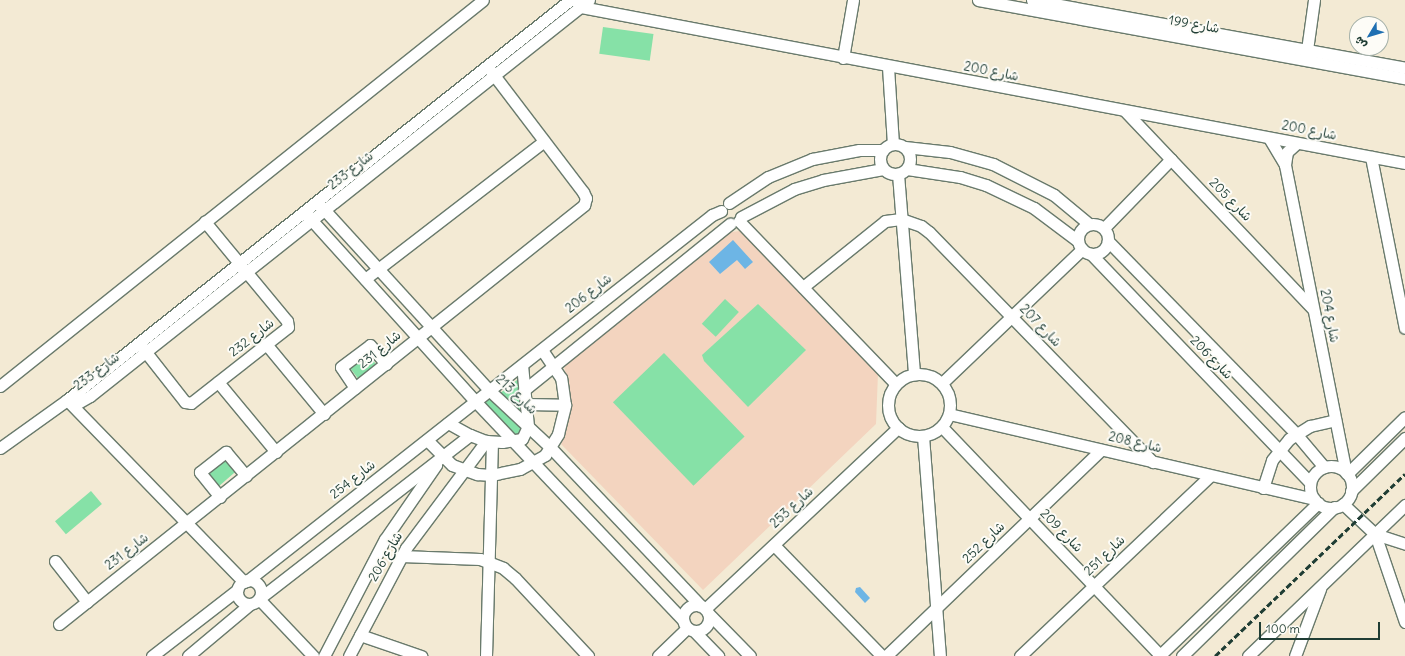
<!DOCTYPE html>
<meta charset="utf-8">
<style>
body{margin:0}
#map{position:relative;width:1405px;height:656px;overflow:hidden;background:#f3ead4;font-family:Delius,"Playpen Sans Arabic",sans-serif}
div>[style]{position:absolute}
.built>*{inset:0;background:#f3d4bf}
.green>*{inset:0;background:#86e1a7;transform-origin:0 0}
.water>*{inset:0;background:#6db5e5}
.roads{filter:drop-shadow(1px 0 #697a6c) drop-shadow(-1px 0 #697a6c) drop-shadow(0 1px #697a6c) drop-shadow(0 -1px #697a6c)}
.minor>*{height:11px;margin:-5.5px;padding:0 5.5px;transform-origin:5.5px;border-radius:5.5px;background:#fff}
.minor>.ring{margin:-5.5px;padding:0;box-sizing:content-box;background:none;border:11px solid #fff;border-radius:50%}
.rail>*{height:2.5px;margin-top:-1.25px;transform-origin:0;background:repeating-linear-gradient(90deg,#1f3d34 0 6px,transparent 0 9px)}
span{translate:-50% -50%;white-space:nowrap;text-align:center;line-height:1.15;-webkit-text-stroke:4px #fdfcf7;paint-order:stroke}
.street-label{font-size:13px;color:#1f3d34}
.north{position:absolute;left:1349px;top:16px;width:40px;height:40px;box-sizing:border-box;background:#fdfcf7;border:1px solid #a4b0a9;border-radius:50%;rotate:232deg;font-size:11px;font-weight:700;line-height:16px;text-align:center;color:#1f3d34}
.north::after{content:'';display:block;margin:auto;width:14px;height:18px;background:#1f6fb2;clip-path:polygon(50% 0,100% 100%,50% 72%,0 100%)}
.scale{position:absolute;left:1259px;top:622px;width:121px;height:18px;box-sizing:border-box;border:2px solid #1f3d34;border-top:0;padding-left:5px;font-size:12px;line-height:14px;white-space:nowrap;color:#1f3d34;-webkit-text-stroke:3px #fdfcf7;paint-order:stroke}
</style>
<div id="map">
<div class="built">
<div style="clip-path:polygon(740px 231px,878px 373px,876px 424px,703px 590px,561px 444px,571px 408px,564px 365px,731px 232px)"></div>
</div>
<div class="green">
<div style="left:603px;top:27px;width:51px;height:27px;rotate:8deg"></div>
<div style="left:725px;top:299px;width:19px;height:34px;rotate:43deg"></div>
<div style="clip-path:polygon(758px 304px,806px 350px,748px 407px,704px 361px,702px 355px)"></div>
<div style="left:366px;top:351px;width:20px;height:23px;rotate:53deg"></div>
<div style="left:664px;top:353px;width:116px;height:71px;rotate:46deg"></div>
<div style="clip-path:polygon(517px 380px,519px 380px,525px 420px,499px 394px)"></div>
<div style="left:490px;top:395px;width:47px;height:12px;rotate:42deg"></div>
<div style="left:222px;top:457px;width:20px;height:23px;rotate:49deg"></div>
<div style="left:91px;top:491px;width:17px;height:47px;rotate:50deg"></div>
</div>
<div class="water">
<div style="clip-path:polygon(733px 240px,753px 262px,745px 269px,737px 260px,720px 274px,709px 262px)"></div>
<div style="clip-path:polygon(860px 587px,870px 598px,865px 603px,855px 592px,856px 588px)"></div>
</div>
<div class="roads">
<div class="minor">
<div style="left:575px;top:0;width:9px;rotate:49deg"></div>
<div style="left:581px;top:7px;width:839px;rotate:10.72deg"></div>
<div style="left:978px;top:0;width:434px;rotate:10.4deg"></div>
<div style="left:1032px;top:0;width:379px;rotate:10.3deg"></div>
<div style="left:1306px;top:57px;width:58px;rotate:-82deg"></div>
<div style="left:843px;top:58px;width:59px;rotate:-80.2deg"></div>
<div style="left:888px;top:67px;width:77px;rotate:86.3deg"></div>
<div style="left:1125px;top:111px;width:273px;rotate:46.5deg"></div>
<div style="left:1269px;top:138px;width:31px;rotate:59deg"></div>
<div style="left:1297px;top:143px;width:13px;rotate:138deg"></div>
<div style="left:1287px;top:152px;width:13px;rotate:99deg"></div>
<div style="left:1285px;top:165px;width:313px;rotate:78.8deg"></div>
<div class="ring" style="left:880px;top:144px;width:19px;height:19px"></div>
<div style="left:905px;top:147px;width:45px;rotate:6.3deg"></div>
<div style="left:950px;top:152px;width:45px;rotate:15.6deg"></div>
<div style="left:993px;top:164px;width:68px;rotate:26.9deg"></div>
<div style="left:1054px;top:195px;width:45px;rotate:39.6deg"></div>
<div style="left:1371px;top:157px;width:174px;rotate:78.8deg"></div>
<div style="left:907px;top:169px;width:54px;rotate:8.6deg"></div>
<div style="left:960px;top:177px;width:27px;rotate:17deg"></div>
<div style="left:986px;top:185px;width:53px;rotate:25.6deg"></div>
<div style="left:1034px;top:208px;width:55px;rotate:36.9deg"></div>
<div style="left:898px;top:174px;width:201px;rotate:85.4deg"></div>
<div style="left:729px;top:203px;width:47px;rotate:-33.7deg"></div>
<div style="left:768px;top:177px;width:48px;rotate:-22.2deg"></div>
<div style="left:812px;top:159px;width:48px;rotate:-10.8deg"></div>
<div style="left:859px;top:150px;width:24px"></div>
<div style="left:320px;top:205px;width:252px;rotate:47.6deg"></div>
<div style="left:490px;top:391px;width:82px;rotate:43deg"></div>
<div style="left:550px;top:447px;width:219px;rotate:46.5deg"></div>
<div style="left:307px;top:215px;width:252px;rotate:47.9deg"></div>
<div style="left:476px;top:402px;width:301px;rotate:46.5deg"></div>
<div style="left:741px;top:217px;width:60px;rotate:-27.8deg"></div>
<div style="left:794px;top:189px;width:30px;rotate:-17deg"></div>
<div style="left:823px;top:180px;width:61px;rotate:-10.4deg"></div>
<div style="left:739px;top:221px;width:226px;rotate:46.1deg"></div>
<div class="ring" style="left:1078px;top:224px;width:19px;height:19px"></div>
<div style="left:1104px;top:228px;width:96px;rotate:-45.8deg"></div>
<div style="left:1108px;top:241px;width:271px;rotate:45.7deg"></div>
<div style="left:1297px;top:435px;width:42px;rotate:49.8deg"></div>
<div style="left:1091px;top:254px;width:316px;rotate:46.2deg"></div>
<div style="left:365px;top:279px;width:226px;rotate:-37.6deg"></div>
<div style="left:803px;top:287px;width:105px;rotate:-38.8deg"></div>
<div style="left:885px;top:221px;width:16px;rotate:-7deg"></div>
<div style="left:901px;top:219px;width:21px;rotate:19deg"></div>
<div style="left:921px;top:226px;width:10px;rotate:37deg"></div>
<div style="left:929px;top:232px;width:321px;rotate:45.8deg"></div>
<div style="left:266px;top:344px;width:91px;rotate:50.4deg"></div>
<div style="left:141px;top:346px;width:71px;rotate:51.8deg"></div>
<div style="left:185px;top:402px;width:6px;rotate:9deg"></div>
<div style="left:191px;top:403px;width:123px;rotate:-38.1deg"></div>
<div style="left:288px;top:327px;width:6px;rotate:-99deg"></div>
<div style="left:287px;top:321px;width:129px;rotate:-129.6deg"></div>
<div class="ring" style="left:888px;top:374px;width:51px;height:51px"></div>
<div style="left:218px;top:382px;width:91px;rotate:50.4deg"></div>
<div style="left:942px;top:383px;width:194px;rotate:-43.7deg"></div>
<div style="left:0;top:386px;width:618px;rotate:-38.63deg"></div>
<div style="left:355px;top:388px;width:25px;rotate:-124deg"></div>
<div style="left:341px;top:367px;width:36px;rotate:-37deg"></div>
<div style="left:370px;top:345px;width:25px;rotate:50deg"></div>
<div style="left:524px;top:390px;width:265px;rotate:-38.9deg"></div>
<div style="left:67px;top:400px;width:10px;rotate:24deg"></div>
<div style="left:76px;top:404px;width:16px;rotate:-30deg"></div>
<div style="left:90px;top:396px;width:637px;rotate:-38.44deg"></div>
<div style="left:67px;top:400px;width:254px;rotate:45.8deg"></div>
<div style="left:526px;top:404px;width:39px;rotate:1deg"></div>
<div style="left:949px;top:414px;width:375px;rotate:13.1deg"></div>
<div style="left:448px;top:423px;width:25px;rotate:29deg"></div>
<div style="left:470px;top:435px;width:17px;rotate:21deg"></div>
<div style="left:486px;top:441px;width:16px;rotate:4deg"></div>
<div style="left:502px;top:442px;width:20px;rotate:-9deg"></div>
<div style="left:522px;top:439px;width:14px;rotate:-65deg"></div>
<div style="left:528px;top:426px;width:61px;rotate:-95.6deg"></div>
<div style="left:942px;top:427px;width:315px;rotate:46.3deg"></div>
<div style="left:923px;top:436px;width:221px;rotate:85.6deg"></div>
<div style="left:427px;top:440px;width:35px;rotate:45deg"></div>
<div style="left:452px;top:465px;width:27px;rotate:20deg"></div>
<div style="left:477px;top:474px;width:14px;rotate:4deg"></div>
<div style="left:491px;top:475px;width:30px;rotate:-12deg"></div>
<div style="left:520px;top:469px;width:29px;rotate:-29deg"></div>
<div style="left:545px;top:455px;width:25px;rotate:-58deg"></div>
<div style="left:558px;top:434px;width:30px;rotate:-76deg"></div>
<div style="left:565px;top:405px;width:27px;rotate:-98deg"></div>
<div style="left:561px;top:378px;width:34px;rotate:-124deg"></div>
<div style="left:0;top:448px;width:82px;rotate:-35.6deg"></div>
<div style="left:67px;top:400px;width:643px;rotate:-38.49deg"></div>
<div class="ring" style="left:1310px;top:466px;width:31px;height:31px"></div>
<div style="left:1347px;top:474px;width:81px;rotate:-44.5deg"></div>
<div style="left:1263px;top:488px;width:29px;rotate:-72deg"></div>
<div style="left:1272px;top:460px;width:27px;rotate:-51deg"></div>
<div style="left:1289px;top:439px;width:25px;rotate:-32deg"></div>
<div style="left:1310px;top:426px;width:26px;rotate:-13deg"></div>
<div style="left:1351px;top:491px;width:76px;rotate:-44.5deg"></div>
<div style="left:220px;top:497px;width:32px;rotate:-129deg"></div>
<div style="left:200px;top:472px;width:33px;rotate:-38deg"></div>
<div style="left:226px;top:452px;width:31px;rotate:50deg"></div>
<div style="left:1343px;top:504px;width:44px;rotate:43.2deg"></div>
<div style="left:1375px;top:534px;width:32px;rotate:18deg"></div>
<div style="left:1375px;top:534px;width:93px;rotate:71.2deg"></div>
<div style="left:774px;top:545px;width:155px;rotate:45.8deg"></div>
<div style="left:401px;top:556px;width:79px;rotate:2.2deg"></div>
<div style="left:480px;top:559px;width:25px;rotate:21deg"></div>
<div style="left:503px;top:568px;width:16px;rotate:40deg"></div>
<div style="left:515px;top:578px;width:107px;rotate:46.9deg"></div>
<div style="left:55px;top:561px;width:52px;rotate:52deg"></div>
<div class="ring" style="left:237px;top:580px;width:13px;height:13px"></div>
<div style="left:247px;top:581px;width:592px;rotate:-38.21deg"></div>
<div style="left:712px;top:215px;width:10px;rotate:-24deg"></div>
<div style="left:260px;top:598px;width:266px;rotate:-37.8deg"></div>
<div style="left:259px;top:599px;width:79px;rotate:46.5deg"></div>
<div class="ring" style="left:683px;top:605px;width:15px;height:15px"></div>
<div style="left:705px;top:609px;width:265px;rotate:-43.2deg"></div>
<div style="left:708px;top:613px;width:60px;rotate:45.7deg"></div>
<div style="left:59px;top:624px;width:672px;rotate:-38.59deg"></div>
<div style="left:584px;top:205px;width:7px;rotate:-74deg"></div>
<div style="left:586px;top:198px;width:7px;rotate:-117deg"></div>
<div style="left:583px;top:192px;width:158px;rotate:-127.3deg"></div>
<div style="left:694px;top:631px;width:35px;rotate:46deg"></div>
<div style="left:360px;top:635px;width:65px;rotate:19deg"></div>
<div style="left:152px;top:656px;width:108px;rotate:-37.8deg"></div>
<div style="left:188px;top:656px;width:81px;rotate:-40deg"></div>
<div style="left:324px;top:656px;width:132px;rotate:-62.5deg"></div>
<div style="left:385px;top:539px;width:90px;rotate:-55.4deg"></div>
<div style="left:349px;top:656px;width:122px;rotate:-62.2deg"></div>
<div style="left:406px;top:548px;width:134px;rotate:-53.2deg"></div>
<div style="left:486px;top:656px;width:214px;rotate:-88.4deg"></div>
<div style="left:658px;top:656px;width:40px;rotate:-44deg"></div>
<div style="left:886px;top:656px;width:298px;rotate:-43.8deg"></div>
<div style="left:1020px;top:656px;width:262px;rotate:-43.5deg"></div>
<div style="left:1159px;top:656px;width:221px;rotate:-43.9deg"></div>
<div style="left:1182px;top:656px;width:213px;rotate:-44.4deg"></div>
<div style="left:1248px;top:656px;width:218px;rotate:-43.9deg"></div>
<div style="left:1295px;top:656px;width:72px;rotate:-69.5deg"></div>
</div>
</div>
<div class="rail">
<div style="left:1215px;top:656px;width:263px;rotate:-43.8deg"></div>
</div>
<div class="street-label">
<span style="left:1194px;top:25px;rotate:10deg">شارع 199</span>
<span style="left:991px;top:72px;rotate:11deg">شارع 200</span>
<span style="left:1309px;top:131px;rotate:11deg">شارع 200</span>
<span style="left:351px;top:171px;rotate:-38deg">شارع 233</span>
<span style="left:1230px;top:200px;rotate:46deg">شارع 205</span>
<span style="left:589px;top:294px;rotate:-38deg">شارع 206</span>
<span style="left:1329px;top:316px;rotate:79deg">شارع 204</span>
<span style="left:1040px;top:326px;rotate:46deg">شارع 207</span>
<span style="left:252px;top:338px;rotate:-38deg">شارع 232</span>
<span style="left:380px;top:350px;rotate:-39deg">شارع 231</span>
<span style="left:1211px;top:358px;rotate:46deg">شارع 206</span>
<span style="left:97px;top:372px;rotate:-37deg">شارع 233</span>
<span style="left:516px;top:395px;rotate:43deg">شارع 213</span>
<span style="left:1135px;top:443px;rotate:13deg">شارع 208</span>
<span style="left:353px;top:480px;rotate:-38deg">شارع 254</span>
<span style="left:792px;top:508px;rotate:-43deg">شارع 253</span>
<span style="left:1061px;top:531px;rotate:46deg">شارع 209</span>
<span style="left:984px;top:543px;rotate:-44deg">شارع 252</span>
<span style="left:127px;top:552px;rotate:-38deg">شارع 231</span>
<span style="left:1105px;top:556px;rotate:-44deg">شارع 251</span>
<span style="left:386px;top:557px;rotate:-60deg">شارع 206</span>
</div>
<div class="north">ش</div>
<div class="scale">100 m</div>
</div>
